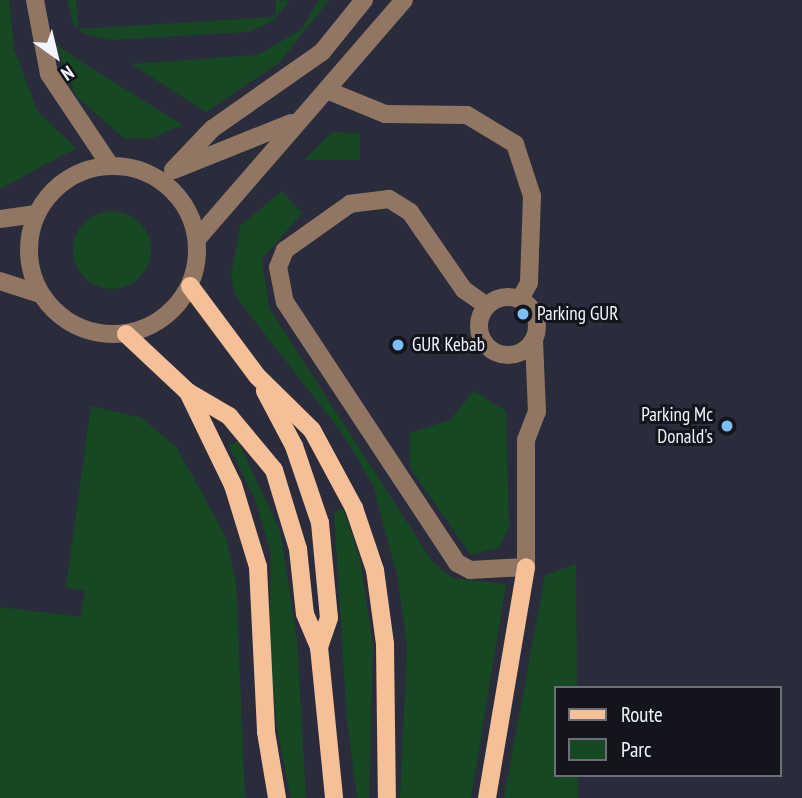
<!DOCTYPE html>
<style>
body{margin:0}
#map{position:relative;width:802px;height:798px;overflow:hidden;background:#2a2c3b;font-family:"PT Sans Narrow",sans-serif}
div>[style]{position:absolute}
.green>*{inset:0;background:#174824}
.round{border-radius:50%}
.minor>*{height:18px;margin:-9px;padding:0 9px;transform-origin:9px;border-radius:9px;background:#917763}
.minor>.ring{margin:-9px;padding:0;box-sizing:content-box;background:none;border:18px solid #917763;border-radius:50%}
.major>*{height:18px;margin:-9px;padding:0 9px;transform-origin:9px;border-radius:9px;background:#f5c097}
.dots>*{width:19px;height:19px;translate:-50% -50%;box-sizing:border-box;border:4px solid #14151c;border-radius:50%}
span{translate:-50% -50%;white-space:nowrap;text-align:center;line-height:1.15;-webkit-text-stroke:6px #14151c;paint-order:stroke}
.poi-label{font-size:19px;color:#f2f4fe}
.left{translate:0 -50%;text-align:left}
.right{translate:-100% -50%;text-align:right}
.legend{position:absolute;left:554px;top:686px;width:228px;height:91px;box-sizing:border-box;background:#14151c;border:2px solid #6d6e76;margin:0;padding:9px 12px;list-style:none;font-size:21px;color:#f2f4fe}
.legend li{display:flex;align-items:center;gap:14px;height:35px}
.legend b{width:35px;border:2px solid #6d6e76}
.north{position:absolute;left:21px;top:21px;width:70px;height:70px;-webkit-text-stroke:5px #14151c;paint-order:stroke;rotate:146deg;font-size:19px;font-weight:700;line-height:28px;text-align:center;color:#f2f4fe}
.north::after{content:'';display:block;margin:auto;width:24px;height:32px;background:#f2f4fe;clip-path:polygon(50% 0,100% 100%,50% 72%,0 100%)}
</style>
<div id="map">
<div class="green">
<div style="clip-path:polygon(0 0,9px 0,14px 49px,38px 112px,76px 148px,0 189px)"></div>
<div style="clip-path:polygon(67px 0,76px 0,78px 29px,275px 17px,276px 0,289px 1px,273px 21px,248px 32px,112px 40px,85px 34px,74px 26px)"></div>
<div style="clip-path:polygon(319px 0,329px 0,280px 62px,206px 112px,131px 64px,257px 55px,301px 30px)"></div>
<div style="clip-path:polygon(55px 44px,80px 61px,183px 125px,152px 138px,125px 139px,76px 96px)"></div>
<div style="clip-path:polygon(332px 132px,360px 133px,360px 160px,304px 160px)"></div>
<div style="clip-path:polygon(282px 191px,302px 213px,262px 259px,269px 308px,432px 561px,452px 578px,506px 584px,471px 798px,400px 798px,407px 647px,398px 579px,373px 485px,342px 433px,236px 297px,231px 276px,240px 226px)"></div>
<div class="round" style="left:73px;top:211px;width:78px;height:78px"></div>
<div style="clip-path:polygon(474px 391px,506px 411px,509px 527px,499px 547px,471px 555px,410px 468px,410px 433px,450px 420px)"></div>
<div style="clip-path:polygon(91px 406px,142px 418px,177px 448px,226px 537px,236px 582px,245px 798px,0 798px,0 607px,81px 617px,85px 591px,66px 587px)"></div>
<div style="clip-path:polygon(238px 441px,280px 531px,297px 639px,306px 798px,291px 798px,277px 729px,269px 648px,271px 554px,255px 499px,229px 446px)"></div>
<div style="clip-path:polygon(343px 509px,360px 559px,373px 646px,369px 798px,357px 798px,347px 721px,334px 511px)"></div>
<div style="clip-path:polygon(576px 564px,577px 688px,555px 688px,555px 775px,578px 775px,578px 798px,504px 798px,545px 575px)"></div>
</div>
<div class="minor">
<div style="left:35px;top:0;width:75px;rotate:79.3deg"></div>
<div style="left:49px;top:74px;width:110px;rotate:56.2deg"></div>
<div style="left:329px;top:91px;width:61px;rotate:22.3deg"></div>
<div style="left:385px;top:114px;width:82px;rotate:0.7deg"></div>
<div style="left:467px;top:115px;width:56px;rotate:31.1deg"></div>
<div style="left:515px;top:144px;width:55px;rotate:71.9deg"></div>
<div style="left:532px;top:196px;width:87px;rotate:92deg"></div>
<div style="left:529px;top:283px;width:18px;rotate:119deg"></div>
<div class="ring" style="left:29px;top:166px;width:150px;height:150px"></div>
<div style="left:173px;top:170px;width:57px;rotate:-46.4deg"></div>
<div style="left:212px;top:129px;width:134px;rotate:-35deg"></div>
<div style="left:322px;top:52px;width:67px;rotate:-51.1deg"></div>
<div style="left:174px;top:170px;width:126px;rotate:-21.9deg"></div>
<div style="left:0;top:219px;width:36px;rotate:-8deg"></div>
<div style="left:197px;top:239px;width:316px;rotate:-49.1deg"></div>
<div style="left:0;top:281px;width:42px;rotate:18deg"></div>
<div class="ring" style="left:479px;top:297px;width:40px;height:40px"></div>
<div style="left:487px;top:306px;width:28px;rotate:-145deg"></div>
<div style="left:464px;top:290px;width:95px;rotate:-124.7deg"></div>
<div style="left:410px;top:212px;width:25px;rotate:-148deg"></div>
<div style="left:389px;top:199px;width:39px;rotate:173deg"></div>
<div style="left:350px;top:204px;width:80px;rotate:144.7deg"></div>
<div style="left:285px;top:250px;width:18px;rotate:112deg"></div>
<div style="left:278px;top:267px;width:36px;rotate:79deg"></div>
<div style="left:285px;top:302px;width:313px;rotate:56.6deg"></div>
<div style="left:457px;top:563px;width:15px;rotate:28deg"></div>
<div style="left:470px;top:570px;width:56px;rotate:-3.1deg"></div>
<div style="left:526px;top:567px;width:127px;rotate:-90deg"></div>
<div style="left:526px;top:440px;width:30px;rotate:-69deg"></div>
<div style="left:537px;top:412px;width:71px;rotate:-92.4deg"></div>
</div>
<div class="major">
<div style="left:190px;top:286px;width:112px;rotate:53.3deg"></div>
<div style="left:257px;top:376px;width:77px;rotate:44.5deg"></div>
<div style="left:312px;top:430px;width:89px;rotate:61.7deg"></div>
<div style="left:354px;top:508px;width:65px;rotate:71.3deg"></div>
<div style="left:375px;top:570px;width:75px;rotate:82.3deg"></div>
<div style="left:385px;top:644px;width:154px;rotate:89.3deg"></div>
<div style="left:126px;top:334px;width:85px;rotate:43.1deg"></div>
<div style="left:188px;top:392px;width:48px;rotate:30.3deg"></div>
<div style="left:229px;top:416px;width:70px;rotate:50.2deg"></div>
<div style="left:274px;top:470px;width:83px;rotate:73.1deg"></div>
<div style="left:298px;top:549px;width:65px;rotate:83.9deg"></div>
<div style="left:305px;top:614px;width:36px;rotate:67deg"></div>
<div style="left:319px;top:647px;width:152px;rotate:84.3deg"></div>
<div style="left:265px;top:391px;width:62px;rotate:62.2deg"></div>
<div style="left:294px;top:446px;width:81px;rotate:71.3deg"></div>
<div style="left:320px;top:523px;width:95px;rotate:84.6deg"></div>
<div style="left:329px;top:618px;width:31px;rotate:109deg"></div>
<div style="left:188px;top:392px;width:103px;rotate:64.2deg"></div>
<div style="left:233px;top:485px;width:86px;rotate:73deg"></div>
<div style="left:258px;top:567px;width:165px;rotate:87.2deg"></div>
<div style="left:266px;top:732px;width:67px;rotate:80.5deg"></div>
<div style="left:487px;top:798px;width:234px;rotate:-80.4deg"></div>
</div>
<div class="dots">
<div style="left:523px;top:314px;background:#79bff8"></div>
<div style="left:398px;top:345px;background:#79bff8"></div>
<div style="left:727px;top:426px;background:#79bff8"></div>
</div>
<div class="poi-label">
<span class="left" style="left:537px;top:314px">Parking GUR</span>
<span class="left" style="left:412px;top:345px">GUR Kebab</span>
<span class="right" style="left:713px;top:426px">Parking Mc<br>Donald's</span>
</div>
<ul class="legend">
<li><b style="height:9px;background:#f5c097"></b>Route</li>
<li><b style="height:19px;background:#174824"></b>Parc</li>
</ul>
<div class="north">N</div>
</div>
